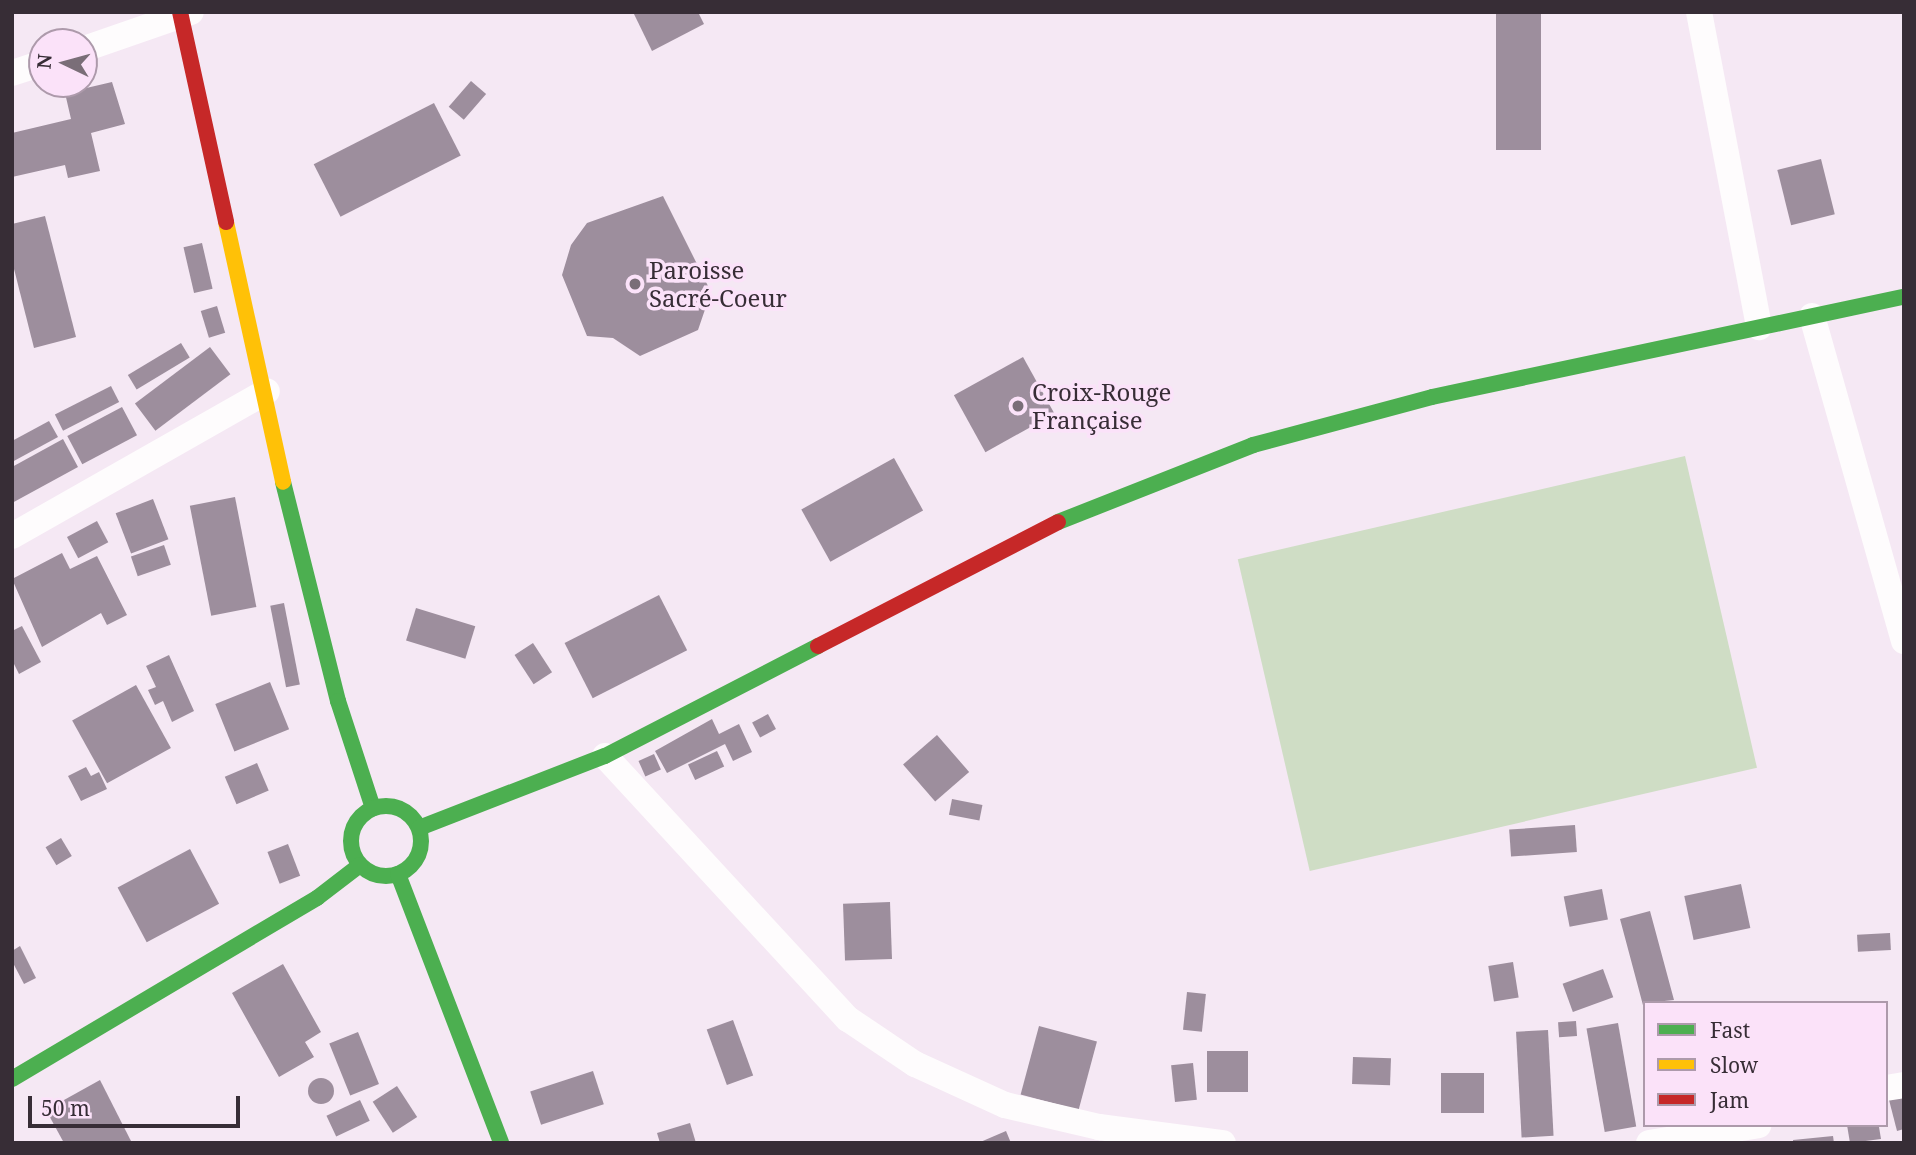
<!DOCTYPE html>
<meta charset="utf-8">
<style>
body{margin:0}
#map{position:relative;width:1916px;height:1155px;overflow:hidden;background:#f5e8f4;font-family:"Noto Serif",serif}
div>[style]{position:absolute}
.green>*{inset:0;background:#cfddc5;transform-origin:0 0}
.building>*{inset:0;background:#9d8e9d;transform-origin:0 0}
.round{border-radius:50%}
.street>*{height:26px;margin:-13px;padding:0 13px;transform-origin:13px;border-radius:13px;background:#fefcfd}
.fast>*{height:16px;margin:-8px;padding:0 8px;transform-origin:8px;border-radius:8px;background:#4caf50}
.fast>.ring{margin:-8px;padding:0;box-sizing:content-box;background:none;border:16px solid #4caf50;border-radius:50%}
.slow>*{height:16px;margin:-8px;padding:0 8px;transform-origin:8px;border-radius:8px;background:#ffc107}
.jam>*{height:16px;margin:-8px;padding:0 8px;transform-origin:8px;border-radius:8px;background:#c62828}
.dots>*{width:19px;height:19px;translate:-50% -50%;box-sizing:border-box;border:4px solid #fbe2f9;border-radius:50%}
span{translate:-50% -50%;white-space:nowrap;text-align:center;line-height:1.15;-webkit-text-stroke:7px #fbe2f9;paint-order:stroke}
.poi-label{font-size:24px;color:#372d36}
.left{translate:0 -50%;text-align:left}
.frame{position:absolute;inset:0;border:14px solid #372d36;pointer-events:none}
.legend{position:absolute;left:1643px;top:1001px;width:245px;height:126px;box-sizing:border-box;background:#fbe2f9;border:2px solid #ad9aab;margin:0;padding:9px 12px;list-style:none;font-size:21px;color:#372d36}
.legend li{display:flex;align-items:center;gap:14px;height:35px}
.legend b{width:35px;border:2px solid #ad9aab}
.north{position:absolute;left:28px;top:28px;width:70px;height:70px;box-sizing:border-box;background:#fbe2f9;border:2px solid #ad9aab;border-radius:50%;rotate:275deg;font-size:19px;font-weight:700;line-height:28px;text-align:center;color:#372d36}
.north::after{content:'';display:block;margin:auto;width:24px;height:32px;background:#7a6e78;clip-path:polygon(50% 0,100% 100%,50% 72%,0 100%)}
.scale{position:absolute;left:28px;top:1096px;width:212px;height:32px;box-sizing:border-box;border:4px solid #372d36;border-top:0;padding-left:9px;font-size:21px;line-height:24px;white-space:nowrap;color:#372d36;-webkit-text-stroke:5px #fbe2f9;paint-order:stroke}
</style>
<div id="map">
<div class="green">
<div style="left:1685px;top:456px;width:320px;height:459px;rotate:77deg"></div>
</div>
<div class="building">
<div style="clip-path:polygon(633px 12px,698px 12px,704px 24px,652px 51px)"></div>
<div style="left:1496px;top:12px;width:45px;height:138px"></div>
<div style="left:471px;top:81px;width:20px;height:34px;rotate:41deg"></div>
<div style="clip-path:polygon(112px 82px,125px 124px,91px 133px,100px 171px,68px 178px,65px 165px,12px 177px,12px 133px,71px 119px,65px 93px)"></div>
<div style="left:434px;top:103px;width:59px;height:135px;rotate:63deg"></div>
<div style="left:1821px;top:159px;width:57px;height:45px;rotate:76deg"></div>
<div style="clip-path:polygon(663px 196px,711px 292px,698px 330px,640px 356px,613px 338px,587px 336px,562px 275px,571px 245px,587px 223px)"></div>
<div style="clip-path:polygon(45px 216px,76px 337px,34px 348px,12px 261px,12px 224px)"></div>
<div style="left:202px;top:243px;width:47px;height:19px;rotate:77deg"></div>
<div style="left:217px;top:306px;width:28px;height:17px;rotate:73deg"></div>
<div style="left:181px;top:343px;width:17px;height:62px;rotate:59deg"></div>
<div style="left:210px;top:347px;width:34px;height:94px;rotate:53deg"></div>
<div style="left:1023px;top:357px;width:65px;height:79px;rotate:61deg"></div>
<div style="left:111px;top:386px;width:18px;height:63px;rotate:63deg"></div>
<div style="left:122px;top:407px;width:32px;height:62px;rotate:62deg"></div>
<div style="clip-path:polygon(49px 421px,58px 437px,12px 462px,12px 441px)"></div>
<div style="clip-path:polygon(63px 439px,78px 467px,12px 503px,12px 467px)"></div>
<div style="left:894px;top:458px;width:60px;height:106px;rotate:61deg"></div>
<div style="left:235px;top:497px;width:112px;height:46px;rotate:79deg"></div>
<div style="left:153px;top:499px;width:43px;height:40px;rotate:69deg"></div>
<div style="left:97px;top:521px;width:24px;height:34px;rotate:62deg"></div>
<div style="left:164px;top:545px;width:21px;height:35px;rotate:71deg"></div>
<div style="clip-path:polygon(62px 553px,70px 569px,97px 556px,127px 615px,107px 625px,101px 613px,42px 647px,12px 579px)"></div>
<div style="left:659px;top:595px;width:62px;height:106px;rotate:63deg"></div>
<div style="left:284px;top:603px;width:83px;height:14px;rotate:79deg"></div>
<div style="left:416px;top:608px;width:62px;height:34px;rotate:17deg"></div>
<div style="clip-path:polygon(22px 626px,41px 662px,19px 674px,12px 660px,12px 631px)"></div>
<div style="left:533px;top:643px;width:35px;height:22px;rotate:57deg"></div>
<div style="clip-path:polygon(169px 655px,194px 711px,172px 722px,163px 701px,155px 705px,148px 690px,156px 687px,146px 666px)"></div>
<div style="left:270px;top:682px;width:51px;height:59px;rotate:68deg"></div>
<div style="left:136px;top:685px;width:72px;height:73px;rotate:61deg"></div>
<div style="left:768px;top:714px;width:17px;height:18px;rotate:62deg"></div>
<div style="clip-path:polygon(712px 719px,719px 734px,739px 724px,752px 752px,733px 761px,725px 744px,667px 773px,655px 751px)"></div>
<div style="left:937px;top:735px;width:49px;height:45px;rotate:49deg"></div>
<div style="left:717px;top:751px;width:17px;height:32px;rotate:65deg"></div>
<div style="left:654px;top:754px;width:17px;height:17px;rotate:66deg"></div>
<div style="left:257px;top:763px;width:30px;height:35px;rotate:67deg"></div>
<div style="clip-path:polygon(86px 767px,91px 776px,99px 772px,107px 789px,81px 801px,68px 776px)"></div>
<div style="left:952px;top:799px;width:31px;height:16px;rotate:11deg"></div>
<div style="left:1575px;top:825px;width:27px;height:66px;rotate:86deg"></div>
<div style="left:61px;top:838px;width:21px;height:18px;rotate:59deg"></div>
<div style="left:288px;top:844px;width:34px;height:22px;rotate:69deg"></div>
<div style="left:190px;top:849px;width:62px;height:82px;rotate:62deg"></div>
<div style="left:1741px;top:884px;width:45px;height:58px;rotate:78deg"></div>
<div style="left:1602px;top:889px;width:31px;height:39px;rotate:79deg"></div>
<div style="left:890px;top:902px;width:57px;height:47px;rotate:88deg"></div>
<div style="clip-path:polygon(1650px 911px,1674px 1000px,1645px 1003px,1644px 1009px,1620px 919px)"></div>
<div style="left:1890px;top:933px;width:17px;height:33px;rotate:87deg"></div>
<div style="clip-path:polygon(20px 946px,36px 978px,24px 984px,12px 961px,12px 951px)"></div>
<div style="left:1513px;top:962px;width:36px;height:25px;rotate:81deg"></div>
<div style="clip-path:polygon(283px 964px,321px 1032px,305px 1042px,314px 1057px,279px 1077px,232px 993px)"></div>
<div style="left:1603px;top:969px;width:30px;height:43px;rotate:70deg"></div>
<div style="left:1187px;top:992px;width:19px;height:38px;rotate:6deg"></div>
<div style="left:733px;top:1020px;width:59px;height:28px;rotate:70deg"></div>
<div style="left:1576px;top:1021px;width:15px;height:18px;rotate:86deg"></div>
<div style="left:1618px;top:1023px;width:105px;height:32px;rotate:80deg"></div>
<div style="left:1039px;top:1026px;width:60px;height:71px;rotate:15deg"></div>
<div style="left:1548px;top:1030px;width:106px;height:32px;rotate:87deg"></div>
<div style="left:358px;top:1032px;width:56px;height:31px;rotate:68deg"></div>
<div style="left:1207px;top:1051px;width:41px;height:41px"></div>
<div style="left:1353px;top:1057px;width:38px;height:27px;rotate:2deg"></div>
<div style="left:1193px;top:1063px;width:37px;height:22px;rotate:84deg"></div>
<div style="left:593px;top:1071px;width:35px;height:66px;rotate:72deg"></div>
<div style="left:1441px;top:1073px;width:43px;height:40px"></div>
<div class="round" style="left:308px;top:1078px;width:26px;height:26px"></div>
<div style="clip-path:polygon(100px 1080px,132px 1143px,64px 1143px,46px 1110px)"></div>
<div style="left:397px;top:1086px;width:37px;height:29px;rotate:57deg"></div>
<div style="clip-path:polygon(1904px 1093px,1904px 1129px,1897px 1131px,1888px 1096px)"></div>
<div style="left:360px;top:1100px;width:23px;height:37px;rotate:65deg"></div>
<div style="clip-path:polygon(690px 1123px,696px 1143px,660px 1143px,657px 1133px)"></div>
<div style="clip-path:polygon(1847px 1125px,1879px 1127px,1881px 1139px,1850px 1143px)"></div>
<div style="clip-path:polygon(1006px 1131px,1011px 1143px,978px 1143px)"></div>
<div style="clip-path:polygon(1833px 1136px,1834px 1143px,1793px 1143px,1793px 1140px)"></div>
</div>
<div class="street">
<div style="left:1699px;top:12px;width:321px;rotate:79.2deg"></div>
<div style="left:84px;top:49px;width:113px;rotate:-19.1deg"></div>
<div style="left:12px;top:73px;width:32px;rotate:-18deg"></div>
<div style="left:1812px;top:316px;width:338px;rotate:74.2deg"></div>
<div style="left:12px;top:536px;width:293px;rotate:-29.6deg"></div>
<div style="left:605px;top:756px;width:358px;rotate:47.3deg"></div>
<div style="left:848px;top:1019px;width:81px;rotate:33.9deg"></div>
<div style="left:915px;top:1064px;width:99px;rotate:24.5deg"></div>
<div style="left:1005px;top:1105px;width:97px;rotate:13.2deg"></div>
<div style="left:1099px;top:1127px;width:125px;rotate:7.4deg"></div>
<div style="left:1886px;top:1088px;width:18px;rotate:-9deg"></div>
<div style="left:1649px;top:1143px;width:111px;rotate:-9.3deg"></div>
</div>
<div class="fast">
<div style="left:283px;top:482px;width:226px;rotate:75.9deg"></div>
<div style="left:338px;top:701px;width:113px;rotate:71.9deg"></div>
<div style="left:1058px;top:522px;width:210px;rotate:-21.5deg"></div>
<div style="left:1253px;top:445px;width:185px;rotate:-15deg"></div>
<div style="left:1432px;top:397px;width:482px;rotate:-12deg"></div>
<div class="ring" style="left:351px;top:806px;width:54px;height:54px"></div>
<div style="left:419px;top:828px;width:199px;rotate:-21.2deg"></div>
<div style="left:605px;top:756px;width:240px;rotate:-27.3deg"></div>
<div style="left:398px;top:874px;width:288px;rotate:69deg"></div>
<div style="left:12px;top:1079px;width:355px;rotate:-30.7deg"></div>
<div style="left:317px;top:898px;width:54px;rotate:-37.5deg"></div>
</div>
<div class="slow">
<div style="left:226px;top:222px;width:266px;rotate:77.6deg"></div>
</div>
<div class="jam">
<div style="left:180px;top:12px;width:215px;rotate:77.6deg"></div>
<div style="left:818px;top:646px;width:270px;rotate:-27.3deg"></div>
</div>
<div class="dots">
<div style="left:635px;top:284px;background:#7a6e78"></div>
<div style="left:1018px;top:406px;background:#7a6e78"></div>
</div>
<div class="poi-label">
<span class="left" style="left:649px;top:284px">Paroisse<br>Sacré-Coeur</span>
<span class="left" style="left:1032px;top:406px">Croix-Rouge<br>Française</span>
</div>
<div class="frame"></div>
<ul class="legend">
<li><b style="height:9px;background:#4caf50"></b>Fast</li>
<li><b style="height:9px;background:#ffc107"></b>Slow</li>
<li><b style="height:9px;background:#c62828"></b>Jam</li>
</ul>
<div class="north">N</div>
<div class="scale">50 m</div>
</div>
